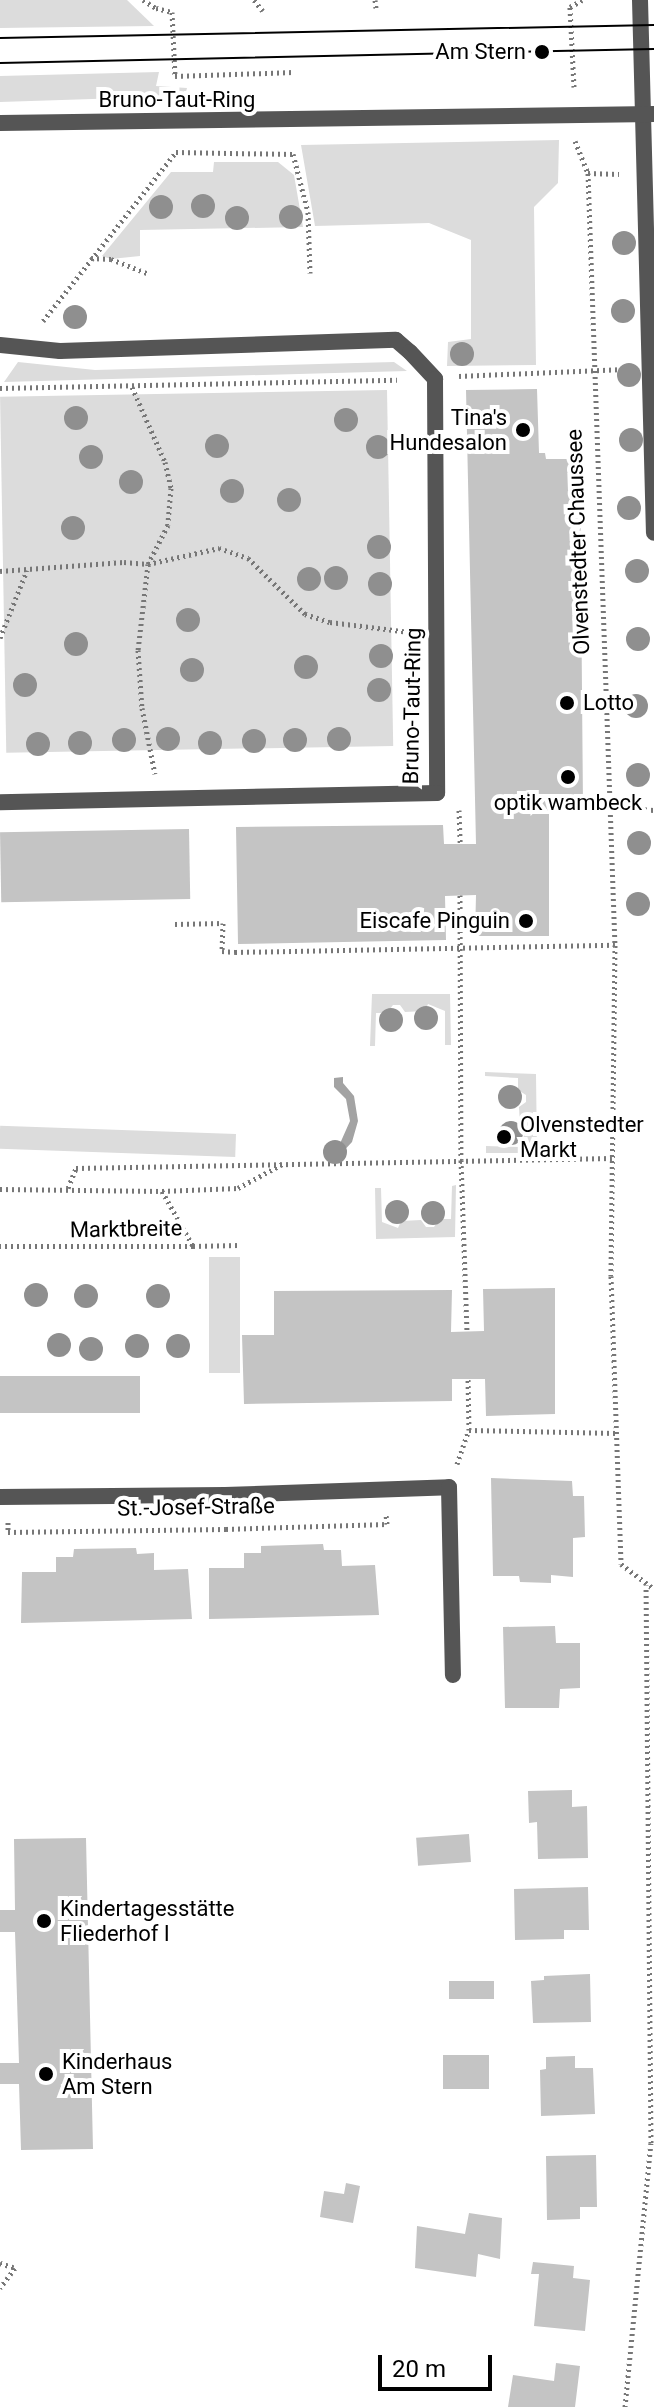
<!DOCTYPE html>
<meta charset="utf-8">
<style>
body{margin:0}
#map{position:relative;width:654px;height:2407px;overflow:hidden;background:#fff;font-family:Roboto,sans-serif}
div>[style]{position:absolute}
.green>*{inset:0;background:#dcdcdc;transform-origin:0 0}
.water>*{inset:0;background:#a3a3a3}
.building>*{inset:0;background:#c4c4c4;transform-origin:0 0}
.path>*{height:5px;margin-top:-2.5px;transform-origin:0;background:repeating-linear-gradient(90deg,#777 0 2px,transparent 0 6px)}
.minor>*{height:16px;margin:-8px;padding:0 8px;transform-origin:8px;border-radius:8px;background:#555}
.tram>*{height:2px;margin:-1px;padding:0 1px;transform-origin:1px;border-radius:1px;background:#000}
.trees>*{width:24px;height:24px;margin:-12px;border-radius:50%;background:#8f8f8f}
.dots>*{width:22px;height:22px;translate:-50% -50%;box-sizing:border-box;border:4px solid #fff;border-radius:50%}
span{translate:-50% -50%;white-space:nowrap;text-align:center;line-height:1.15;-webkit-text-stroke:8px #fff;paint-order:stroke}
.poi-label{font-size:22px;color:#000}
.right{translate:-100% -50%;text-align:right}
.left{translate:0 -50%;text-align:left}
.street-label{font-size:22px;color:#000}
.scale{position:absolute;left:378px;top:2355px;width:114px;height:36px;box-sizing:border-box;border:4px solid #000;border-top:0;padding-left:10px;font-size:24px;line-height:28px;white-space:nowrap;color:#000;-webkit-text-stroke:6px #fff;paint-order:stroke}
</style>
<div id="map">
<div class="green">
<div style="clip-path:polygon(0 0,127px 0,154px 26px,0 28px)"></div>
<div style="clip-path:polygon(159px 72px,156px 86px,187px 88px,185px 96px,0 102px,0 76px)"></div>
<div style="clip-path:polygon(559px 140px,558px 183px,534px 207px,536px 365px,447px 366px,448px 342px,471px 339px,471px 240px,429px 223px,315px 226px,301px 145px)"></div>
<div style="clip-path:polygon(214px 162px,278px 162px,294px 175px,303px 227px,140px 230px,140px 256px,111px 259px,102px 256px,171px 172px,213px 172px)"></div>
<div style="clip-path:polygon(18px 362px,95px 370px,394px 362px,407px 371px,4px 382px)"></div>
<div style="left:387px;top:390px;width:356px;height:387px;rotate:89deg"></div>
<div style="clip-path:polygon(372px 994px,450px 994px,451px 1045px,445px 1045px,445px 1011px,428px 1004px,425px 1011px,405px 1012px,400px 1005px,393px 1005px,387px 1013px,376px 1013px,375px 1046px,370px 1046px)"></div>
<div style="clip-path:polygon(485px 1072px,536px 1074px,537px 1153px,486px 1153px,486px 1146px,520px 1147px,526px 1130px,520px 1127px,519px 1107px,526px 1102px,526px 1095px,518px 1090px,518px 1078px,485px 1076px)"></div>
<div style="left:236px;top:1134px;width:23px;height:236px;rotate:92deg"></div>
<div style="clip-path:polygon(456px 1185px,455px 1237px,376px 1239px,375px 1188px,381px 1188px,382px 1222px,398px 1228px,401px 1221px,421px 1220px,426px 1227px,434px 1227px,439px 1219px,451px 1219px,452px 1186px)"></div>
<div style="left:209px;top:1257px;width:31px;height:116px"></div>
</div>
<div class="water">
<div style="clip-path:polygon(343px 1077px,343px 1083px,354px 1096px,358px 1121px,352px 1142px,338px 1157px,338px 1148px,350px 1121px,346px 1099px,334px 1087px,334px 1078px)"></div>
</div>
<div class="building">
<div style="clip-path:polygon(537px 389px,539px 453px,545px 453px,546px 459px,580px 459px,583px 806px,549px 806px,549px 936px,475px 936px,476px 895px,445px 896px,446px 940px,238px 944px,236px 827px,443px 825px,444px 844px,476px 844px,466px 390px)"></div>
<div style="left:189px;top:829px;width:70px;height:189px;rotate:89deg"></div>
<div style="clip-path:polygon(555px 1288px,555px 1414px,486px 1416px,485px 1379px,452px 1379px,452px 1401px,244px 1404px,242px 1335px,274px 1335px,274px 1291px,452px 1290px,451px 1332px,484px 1331px,483px 1289px)"></div>
<div style="left:140px;top:1376px;width:37px;height:140px;rotate:90deg"></div>
<div style="clip-path:polygon(491px 1478px,572px 1481px,573px 1496px,584px 1496px,585px 1537px,573px 1538px,573px 1577px,551px 1575px,551px 1583px,520px 1582px,519px 1576px,493px 1576px)"></div>
<div style="clip-path:polygon(323px 1544px,324px 1550px,341px 1550px,342px 1566px,375px 1565px,379px 1615px,209px 1619px,209px 1568px,244px 1568px,244px 1553px,261px 1553px,261px 1546px)"></div>
<div style="clip-path:polygon(136px 1548px,137px 1554px,154px 1553px,154px 1570px,188px 1569px,192px 1619px,21px 1623px,22px 1572px,56px 1572px,56px 1557px,73px 1557px,74px 1549px)"></div>
<div style="clip-path:polygon(555px 1626px,556px 1643px,580px 1643px,580px 1688px,560px 1689px,559px 1708px,505px 1708px,503px 1627px)"></div>
<div style="clip-path:polygon(572px 1790px,572px 1807px,587px 1806px,588px 1858px,538px 1859px,537px 1822px,529px 1823px,528px 1791px)"></div>
<div style="left:469px;top:1834px;width:28px;height:53px;rotate:86deg"></div>
<div style="clip-path:polygon(86px 1838px,93px 2149px,21px 2150px,19px 2084px,0 2084px,0 2063px,19px 2063px,15px 1932px,0 1932px,0 1910px,15px 1910px,14px 1839px)"></div>
<div style="clip-path:polygon(588px 1887px,589px 1930px,564px 1930px,564px 1939px,515px 1940px,514px 1889px)"></div>
<div style="clip-path:polygon(590px 1974px,591px 2022px,533px 2023px,531px 1981px,544px 1980px,544px 1976px)"></div>
<div style="left:449px;top:1981px;width:45px;height:18px"></div>
<div style="left:443px;top:2055px;width:46px;height:34px"></div>
<div style="clip-path:polygon(575px 2056px,575px 2068px,593px 2068px,595px 2114px,541px 2116px,540px 2070px,546px 2069px,546px 2057px)"></div>
<div style="clip-path:polygon(596px 2155px,597px 2207px,580px 2207px,580px 2219px,547px 2220px,546px 2156px)"></div>
<div style="clip-path:polygon(346px 2183px,360px 2186px,353px 2223px,320px 2217px,324px 2191px,344px 2194px)"></div>
<div style="clip-path:polygon(469px 2213px,502px 2218px,500px 2259px,478px 2254px,476px 2277px,415px 2268px,417px 2226px,465px 2234px)"></div>
<div style="clip-path:polygon(533px 2262px,574px 2266px,573px 2278px,590px 2280px,585px 2331px,534px 2326px,539px 2274px,531px 2274px)"></div>
<div style="clip-path:polygon(556px 2363px,580px 2366px,575px 2407px,508px 2407px,513px 2375px,554px 2381px)"></div>
</div>
<div class="path">
<div style="left:143px;top:0;width:15px;rotate:32deg"></div>
<div style="left:156px;top:8px;width:16px;rotate:14deg"></div>
<div style="left:172px;top:12px;width:64px;rotate:87.3deg"></div>
<div style="left:175px;top:76px;width:118px;rotate:-1.9deg"></div>
<div style="left:254px;top:0;width:14px;rotate:51deg"></div>
<div style="left:375px;top:0;width:8px;rotate:83deg"></div>
<div style="left:574px;top:87px;width:80px;rotate:-92.9deg"></div>
<div style="left:570px;top:7px;width:14px;rotate:-30deg"></div>
<div style="left:575px;top:141px;width:35px;rotate:68deg"></div>
<div style="left:588px;top:173px;width:772px;rotate:88deg"></div>
<div style="left:615px;top:945px;width:331px;rotate:90.7deg"></div>
<div style="left:611px;top:1276px;width:288px;rotate:88deg"></div>
<div style="left:621px;top:1564px;width:41px;rotate:37.1deg"></div>
<div style="left:588px;top:173px;width:31px;rotate:2deg"></div>
<div style="left:91px;top:258px;width:20px;rotate:3deg"></div>
<div style="left:111px;top:259px;width:41px;rotate:21.5deg"></div>
<div style="left:43px;top:321px;width:215px;rotate:-51.8deg"></div>
<div style="left:176px;top:152px;width:117px;rotate:1deg"></div>
<div style="left:293px;top:154px;width:60px;rotate:75.5deg"></div>
<div style="left:308px;top:212px;width:61px;rotate:88.1deg"></div>
<div style="left:459px;top:376px;width:166px;rotate:-2.4deg"></div>
<div style="left:132px;top:387px;width:82px;rotate:66.3deg"></div>
<div style="left:165px;top:462px;width:27px;rotate:77deg"></div>
<div style="left:171px;top:488px;width:37px;rotate:95deg"></div>
<div style="left:168px;top:525px;width:44px;rotate:117.1deg"></div>
<div style="left:148px;top:564px;width:87px;rotate:96.6deg"></div>
<div style="left:138px;top:650px;width:58px;rotate:86.1deg"></div>
<div style="left:142px;top:708px;width:67px;rotate:78.9deg"></div>
<div style="left:0;top:388px;width:397px;rotate:-1.2deg"></div>
<div style="left:0;top:571px;width:124px;rotate:-4.2deg"></div>
<div style="left:124px;top:562px;width:24px;rotate:5deg"></div>
<div style="left:148px;top:564px;width:73px;rotate:-12.7deg"></div>
<div style="left:219px;top:548px;width:31px;rotate:19deg"></div>
<div style="left:248px;top:558px;width:80px;rotate:44.5deg"></div>
<div style="left:305px;top:614px;width:26px;rotate:18deg"></div>
<div style="left:330px;top:622px;width:80px;rotate:7.2deg"></div>
<div style="left:0;top:638px;width:73px;rotate:-68.3deg"></div>
<div style="left:609px;top:807px;width:45px;rotate:3.8deg"></div>
<div style="left:459px;top:810px;width:34px;rotate:88deg"></div>
<div style="left:460px;top:895px;width:265px;rotate:89.8deg"></div>
<div style="left:461px;top:1160px;width:172px;rotate:88deg"></div>
<div style="left:175px;top:924px;width:48px;rotate:-1.2deg"></div>
<div style="left:223px;top:923px;width:28px;rotate:92deg"></div>
<div style="left:222px;top:951px;width:13px;rotate:4deg"></div>
<div style="left:235px;top:952px;width:380px;rotate:-1.1deg"></div>
<div style="left:68px;top:1188px;width:22px;rotate:-68deg"></div>
<div style="left:76px;top:1168px;width:536px;rotate:-1.07deg"></div>
<div style="left:0;top:1189px;width:162px;rotate:0.7deg"></div>
<div style="left:162px;top:1191px;width:63px;rotate:60.6deg"></div>
<div style="left:193px;top:1246px;width:193px;rotate:180deg"></div>
<div style="left:162px;top:1191px;width:76px;rotate:-2.3deg"></div>
<div style="left:238px;top:1188px;width:52px;rotate:-28.5deg"></div>
<div style="left:193px;top:1246px;width:46px;rotate:-1.2deg"></div>
<div style="left:469px;top:1430px;width:147px;rotate:1.2deg"></div>
<div style="left:457px;top:1464px;width:36px;rotate:-71deg"></div>
<div style="left:469px;top:1430px;width:51px;rotate:-91.1deg"></div>
<div style="left:8px;top:1522px;width:10px;rotate:90deg"></div>
<div style="left:8px;top:1532px;width:218px;rotate:-0.8deg"></div>
<div style="left:226px;top:1529px;width:161px;rotate:-1.8deg"></div>
<div style="left:387px;top:1524px;width:10px;rotate:-96deg"></div>
<div style="left:0;top:2263px;width:16px;rotate:18deg"></div>
<div style="left:15px;top:2268px;width:25px;rotate:127deg"></div>
<div style="left:625px;top:2407px;width:265px;rotate:-84.4deg"></div>
<div style="left:651px;top:2143px;width:558px;rotate:-90.51deg"></div>
</div>
<div class="minor">
<div style="left:640px;top:0;width:533px;rotate:88.5deg"></div>
<div style="left:0;top:123px;width:654px;rotate:-0.79deg"></div>
<div style="left:0;top:345px;width:60px;rotate:5.7deg"></div>
<div style="left:60px;top:351px;width:336px;rotate:-1.9deg"></div>
<div style="left:396px;top:340px;width:18px;rotate:41deg"></div>
<div style="left:410px;top:352px;width:37px;rotate:47deg"></div>
<div style="left:435px;top:379px;width:414px;rotate:89.7deg"></div>
<div style="left:437px;top:793px;width:437px;rotate:178.8deg"></div>
<div style="left:0;top:1497px;width:225px;rotate:-0.5deg"></div>
<div style="left:225px;top:1495px;width:224px;rotate:-2deg"></div>
<div style="left:449px;top:1487px;width:188px;rotate:88.8deg"></div>
</div>
<div class="tram">
<div style="left:0;top:38px;width:654px;rotate:-1.14deg"></div>
<div style="left:0;top:63px;width:654px;rotate:-1.23deg"></div>
</div>
<div class="trees">
<div style="left:203px;top:206px"></div>
<div style="left:161px;top:207px"></div>
<div style="left:291px;top:217px"></div>
<div style="left:237px;top:218px"></div>
<div style="left:624px;top:243px"></div>
<div style="left:623px;top:311px"></div>
<div style="left:75px;top:317px"></div>
<div style="left:462px;top:354px"></div>
<div style="left:629px;top:375px"></div>
<div style="left:76px;top:418px"></div>
<div style="left:346px;top:420px"></div>
<div style="left:631px;top:440px"></div>
<div style="left:217px;top:446px"></div>
<div style="left:378px;top:447px"></div>
<div style="left:91px;top:457px"></div>
<div style="left:131px;top:482px"></div>
<div style="left:232px;top:491px"></div>
<div style="left:289px;top:500px"></div>
<div style="left:629px;top:508px"></div>
<div style="left:73px;top:528px"></div>
<div style="left:379px;top:547px"></div>
<div style="left:637px;top:571px"></div>
<div style="left:336px;top:578px"></div>
<div style="left:309px;top:579px"></div>
<div style="left:380px;top:584px"></div>
<div style="left:188px;top:620px"></div>
<div style="left:638px;top:639px"></div>
<div style="left:76px;top:644px"></div>
<div style="left:381px;top:656px"></div>
<div style="left:306px;top:667px"></div>
<div style="left:192px;top:670px"></div>
<div style="left:25px;top:685px"></div>
<div style="left:379px;top:690px"></div>
<div style="left:636px;top:706px"></div>
<div style="left:168px;top:739px"></div>
<div style="left:339px;top:739px"></div>
<div style="left:124px;top:740px"></div>
<div style="left:295px;top:740px"></div>
<div style="left:254px;top:741px"></div>
<div style="left:80px;top:743px"></div>
<div style="left:210px;top:743px"></div>
<div style="left:38px;top:744px"></div>
<div style="left:638px;top:775px"></div>
<div style="left:639px;top:843px"></div>
<div style="left:638px;top:904px"></div>
<div style="left:426px;top:1018px"></div>
<div style="left:391px;top:1020px"></div>
<div style="left:510px;top:1097px"></div>
<div style="left:511px;top:1133px"></div>
<div style="left:335px;top:1152px"></div>
<div style="left:397px;top:1212px"></div>
<div style="left:433px;top:1213px"></div>
<div style="left:36px;top:1295px"></div>
<div style="left:86px;top:1296px"></div>
<div style="left:158px;top:1296px"></div>
<div style="left:59px;top:1345px"></div>
<div style="left:137px;top:1346px"></div>
<div style="left:178px;top:1346px"></div>
<div style="left:91px;top:1349px"></div>
</div>
<div class="dots">
<div style="left:542px;top:52px;background:#000"></div>
<div style="left:523px;top:430px;background:#000"></div>
<div style="left:567px;top:703px;background:#000"></div>
<div style="left:568px;top:777px;background:#000"></div>
<div style="left:526px;top:921px;background:#000"></div>
<div style="left:504px;top:1137px;background:#000"></div>
<div style="left:44px;top:1921px;background:#000"></div>
<div style="left:46px;top:2074px;background:#000"></div>
</div>
<div class="poi-label">
<span class="right" style="left:526px;top:52px">Am Stern</span>
<span class="right" style="left:507px;top:430px">Tina's<br>Hundesalon</span>
<span class="left" style="left:583px;top:703px">Lotto</span>
<span style="left:568px;top:803px">optik wambeck</span>
<span class="right" style="left:510px;top:921px">Eiscafe Pinguin</span>
<span class="left" style="left:520px;top:1137px">Olvenstedter<br>Markt</span>
<span class="left" style="left:60px;top:1921px">Kindertagesstätte<br>Fliederhof I</span>
<span class="left" style="left:62px;top:2074px">Kinderhaus<br>Am Stern</span>
</div>
<div class="street-label">
<span style="left:177px;top:100px">Bruno-Taut-Ring</span>
<span style="left:578px;top:542px;rotate:-92deg">Olvenstedter Chaussee</span>
<span style="left:412px;top:706px;rotate:-89deg">Bruno-Taut-Ring</span>
<span style="left:126px;top:1229px;rotate:-1deg">Marktbreite</span>
<span style="left:196px;top:1507px;rotate:-1deg">St.-Josef-Straße</span>
</div>
<div class="scale">20 m</div>
</div>
